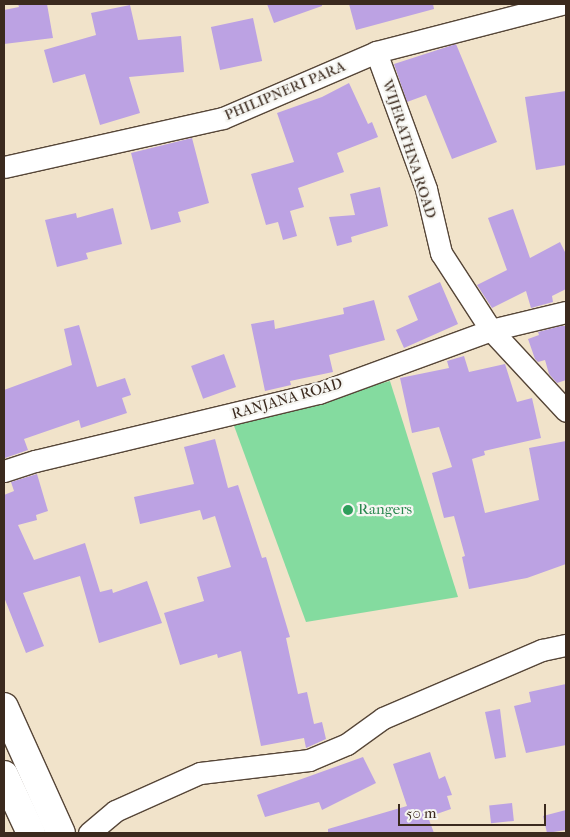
<!DOCTYPE html>
<style>
body{margin:0}
#map{position:relative;width:570px;height:837px;overflow:hidden;background:#f1e3ca;font-family:"IM FELL French Canon",serif}
div>[style]{position:absolute}
.green>*{inset:0;background:#84db9f}
.building>*{inset:0;background:#bca2e3;transform-origin:0 0}
.roads{filter:drop-shadow(1px 0 #564638) drop-shadow(-1px 0 #564638) drop-shadow(0 1px #564638) drop-shadow(0 -1px #564638)}
.street>*{height:21px;margin:-10.5px;padding:0 10.5px;transform-origin:10.5px;border-radius:10.5px;background:#fff}
.highway>*{height:28px;margin:-14px;padding:0 14px;transform-origin:14px;border-radius:14px;background:#fff}
.dots>*{width:14px;height:14px;translate:-50% -50%;box-sizing:border-box;border:2px solid #f6f6f2;border-radius:50%}
span{translate:-50% -50%;white-space:nowrap;text-align:center;line-height:1.15;-webkit-text-stroke:4.5px #f6f6f2;paint-order:stroke}
.street-label{font-size:15px;color:#3b2a1e}
.leisure-label{font-size:15px;color:#27864d}
.left{translate:0 -50%;text-align:left}
.frame{position:absolute;inset:0;border:5px solid #3b2a1e;pointer-events:none}
.scale{position:absolute;left:398px;top:804px;width:148px;height:22px;box-sizing:border-box;border:2px solid #3b2a1e;border-top:0;padding-left:6px;font-size:15px;line-height:18px;white-space:nowrap;color:#3b2a1e;-webkit-text-stroke:4px #f6f6f2;paint-order:stroke}
</style>
<div id="map">
<div class="green">
<div style="clip-path:polygon(390px 381px,458px 597px,306px 622px,233px 423px)"></div>
</div>
<div class="building">
<div style="clip-path:polygon(18px 4px,47px 4px,53px 38px,4px 44px,4px 10px,19px 7px)"></div>
<div style="clip-path:polygon(267px 4px,322px 4px,322px 6px,274px 23px)"></div>
<div style="clip-path:polygon(349px 4px,433px 4px,434px 9px,356px 30px)"></div>
<div style="clip-path:polygon(130px 5px,138px 40px,181px 36px,184px 72px,129px 77px,140px 113px,100px 125px,85px 74px,53px 83px,44px 50px,96px 35px,91px 13px)"></div>
<div style="left:253px;top:18px;width:44px;height:43px;rotate:78deg"></div>
<div style="clip-path:polygon(456px 44px,497px 142px,452px 159px,426px 95px,407px 102px,394px 64px)"></div>
<div style="clip-path:polygon(349px 83px,368px 124px,372px 122px,378px 137px,337px 153px,344px 172px,298px 188px,304px 207px,290px 211px,297px 236px,283px 240px,278px 222px,266px 225px,251px 174px,294px 162px,277px 113px,322px 97px)"></div>
<div style="clip-path:polygon(566px 91px,566px 165px,536px 170px,525px 97px)"></div>
<div style="clip-path:polygon(192px 138px,209px 203px,178px 212px,181px 222px,151px 230px,131px 153px)"></div>
<div style="clip-path:polygon(380px 187px,388px 226px,351px 237px,352px 242px,337px 246px,329px 217px,355px 215px,350px 194px)"></div>
<div style="clip-path:polygon(113px 208px,122px 244px,86px 253px,88px 259px,57px 267px,45px 220px,76px 213px,77px 218px)"></div>
<div style="clip-path:polygon(513px 209px,530px 258px,560px 242px,566px 254px,566px 289px,552px 296px,553px 302px,531px 308px,526px 291px,492px 308px,477px 285px,507px 270px,488px 218px)"></div>
<div style="clip-path:polygon(440px 282px,458px 324px,404px 348px,396px 330px,418px 320px,408px 296px)"></div>
<div style="clip-path:polygon(374px 300px,385px 340px,329px 355px,333px 372px,290px 381px,291px 385px,265px 391px,251px 324px,274px 320px,275px 329px,344px 314px,343px 308px)"></div>
<div style="clip-path:polygon(79px 325px,97px 387px,125px 378px,131px 395px,122px 398px,127px 413px,81px 428px,79px 420px,24px 439px,28px 450px,5px 458px,4px 390px,72px 365px,64px 329px)"></div>
<div style="clip-path:polygon(561px 326px,566px 326px,566px 380px,557px 383px,549px 374px,545px 360px,538px 362px,535px 359px,528px 339px,539px 335px,538px 332px)"></div>
<div style="left:224px;top:354px;width:35px;height:35px;rotate:70deg"></div>
<div style="clip-path:polygon(464px 356px,469px 372px,505px 364px,517px 402px,532px 398px,541px 438px,484px 451px,485px 455px,472px 459px,485px 513px,539px 500px,529px 448px,566px 441px,566px 564px,527px 578px,469px 589px,462px 557px,465px 556px,454px 516px,444px 518px,432px 473px,452px 467px,439px 427px,412px 433px,400px 378px,449px 368px,447px 361px)"></div>
<div style="clip-path:polygon(215px 439px,228px 488px,238px 485px,262px 558px,266px 557px,290px 637px,286px 638px,298px 694px,307px 692px,314px 724px,322px 722px,326px 739px,306px 748px,304px 738px,261px 746px,241px 651px,218px 658px,217px 654px,180px 665px,164px 613px,204px 601px,197px 577px,231px 567px,215px 516px,203px 520px,200px 510px,140px 524px,134px 497px,194px 484px,184px 447px)"></div>
<div style="clip-path:polygon(37px 474px,48px 511px,36px 515px,37px 520px,18px 525px,34px 560px,85px 543px,100px 592px,112px 589px,113px 593px,147px 581px,162px 623px,99px 643px,80px 576px,23px 593px,44px 646px,26px 653px,4px 597px,4px 495px,14px 491px,11px 482px)"></div>
<div style="clip-path:polygon(566px 684px,566px 745px,526px 753px,514px 706px,531px 702px,529px 692px)"></div>
<div style="clip-path:polygon(500px 709px,506px 757px,495px 759px,485px 712px)"></div>
<div style="clip-path:polygon(430px 752px,439px 779px,445px 776px,452px 795px,447px 796px,451px 809px,428px 817px,434px 833px,328px 833px,328px 829px,407px 806px,393px 764px)"></div>
<div style="clip-path:polygon(363px 757px,376px 783px,322px 810px,319px 802px,265px 817px,257px 795px)"></div>
<div style="left:512px;top:803px;width:18px;height:23px;rotate:84deg"></div>
<div style="clip-path:polygon(566px 810px,566px 830px,547px 833px,543px 816px)"></div>
</div>
<div class="roads">
<div class="street">
<div style="left:376px;top:52px;width:146px;rotate:69.9deg"></div>
<div style="left:426px;top:189px;width:66px;rotate:76.8deg"></div>
<div style="left:441px;top:253px;width:92px;rotate:57deg"></div>
<div style="left:491px;top:330px;width:110px;rotate:47.2deg"></div>
<div style="left:4px;top:167px;width:224px;rotate:-12.6deg"></div>
<div style="left:223px;top:118px;width:167px;rotate:-23.3deg"></div>
<div style="left:376px;top:52px;width:192px;rotate:-14.5deg"></div>
<div style="left:4px;top:471px;width:33px;rotate:-18deg"></div>
<div style="left:35px;top:461px;width:292px;rotate:-13.5deg"></div>
<div style="left:319px;top:393px;width:183px;rotate:-20.1deg"></div>
<div style="left:491px;top:330px;width:77px;rotate:-13.5deg"></div>
<div style="left:89px;top:833px;width:34px;rotate:-40deg"></div>
<div style="left:115px;top:811px;width:93px;rotate:-24.1deg"></div>
<div style="left:200px;top:773px;width:110px;rotate:-6.8deg"></div>
<div style="left:309px;top:760px;width:41px;rotate:-22.8deg"></div>
<div style="left:347px;top:744px;width:44px;rotate:-35.8deg"></div>
<div style="left:383px;top:718px;width:173px;rotate:-23.2deg"></div>
<div style="left:542px;top:650px;width:25px;rotate:-12deg"></div>
</div>
<div class="highway">
<div style="left:4px;top:707px;width:138px;rotate:65.7deg"></div>
<div style="left:4px;top:775px;width:64px;rotate:65deg"></div>
</div>
</div>
<div class="dots">
<div style="left:348px;top:510px;background:#2e9e5b"></div>
</div>
<div class="street-label">
<span style="left:285px;top:91px;rotate:-23deg">PHILIPNERI PARA</span>
<span style="left:409px;top:149px;rotate:72deg">WIJERATHNA ROAD</span>
<span style="left:287px;top:399px;rotate:-16deg">RANJANA ROAD</span>
</div>
<div class="leisure-label">
<span class="left" style="left:358px;top:510px">Rangers</span>
</div>
<div class="frame"></div>
<div class="scale">50 m</div>
</div>
